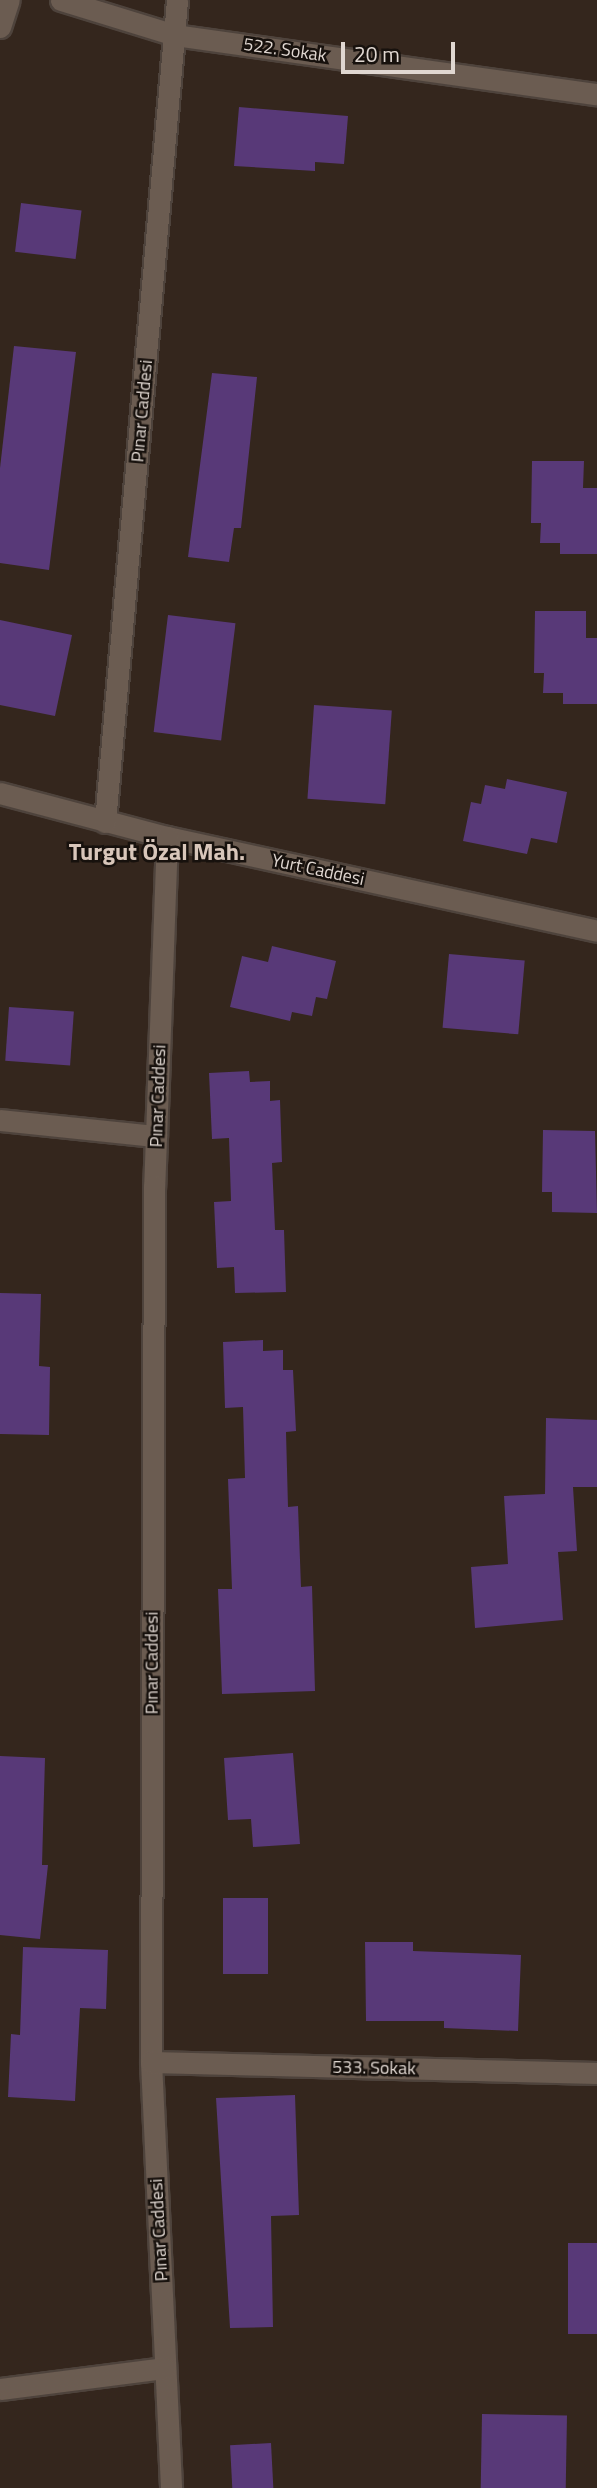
<!DOCTYPE html>
<meta charset="utf-8">
<style>
body{margin:0}
#map{position:relative;width:597px;height:2488px;overflow:hidden;background:#34261d;font-family:"Titillium Web",sans-serif}
div>[style]{position:absolute}
.building>*{inset:0;background:#583978;transform-origin:0 0}
.roads{filter:drop-shadow(2px 0 #4e433c) drop-shadow(-2px 0 #4e433c) drop-shadow(0 2px #4e433c) drop-shadow(0 -2px #4e433c)}
.minor>*{height:21px;margin:-10.5px;padding:0 10.5px;transform-origin:10.5px;border-radius:10.5px;background:#6b5c51}
span{translate:-50% -50%;white-space:nowrap;text-align:center;line-height:1.15;-webkit-text-stroke:5px #17110d;paint-order:stroke}
.street-label{font-size:18px;color:#e0d7d1}
.district-label{font-size:24px;color:#d8c6ba;font-weight:700}
.scale{position:absolute;left:341px;top:42px;width:114px;height:32px;box-sizing:border-box;border:4px solid #e0d7d1;border-top:0;padding-left:9px;font-size:21px;line-height:24px;white-space:nowrap;color:#e0d7d1;-webkit-text-stroke:5px #17110d;paint-order:stroke}
</style>
<div id="map">
<div class="building">
<div style="clip-path:polygon(239px 107px,348px 116px,344px 164px,315px 162px,315px 171px,234px 166px)"></div>
<div style="left:21px;top:203px;width:61px;height:49px;rotate:7deg"></div>
<div style="clip-path:polygon(14px 346px,76px 352px,49px 570px,0 563px,0 468px)"></div>
<div style="clip-path:polygon(212px 373px,257px 377px,241px 528px,234px 528px,229px 562px,188px 557px)"></div>
<div style="clip-path:polygon(532px 461px,584px 461px,583px 488px,597px 488px,597px 554px,560px 554px,560px 543px,540px 543px,541px 523px,531px 523px)"></div>
<div style="clip-path:polygon(535px 611px,586px 611px,586px 638px,597px 638px,597px 704px,563px 704px,563px 693px,543px 693px,544px 673px,534px 673px)"></div>
<div style="left:168px;top:615px;width:68px;height:118px;rotate:7deg"></div>
<div style="clip-path:polygon(0 620px,72px 635px,55px 716px,0 705px)"></div>
<div style="left:314px;top:705px;width:78px;height:94px;rotate:4deg"></div>
<div style="clip-path:polygon(507px 779px,567px 792px,557px 843px,531px 838px,527px 854px,463px 841px,471px 802px,481px 804px,485px 785px,505px 789px)"></div>
<div style="clip-path:polygon(272px 946px,336px 961px,327px 999px,316px 997px,312px 1016px,292px 1012px,290px 1021px,230px 1007px,242px 956px,268px 962px)"></div>
<div style="left:449px;top:954px;width:76px;height:74px;rotate:5deg"></div>
<div style="left:9px;top:1007px;width:65px;height:54px;rotate:4deg"></div>
<div style="clip-path:polygon(249px 1071px,250px 1082px,270px 1081px,270px 1101px,280px 1100px,282px 1162px,272px 1163px,275px 1230px,284px 1230px,286px 1292px,235px 1293px,234px 1267px,217px 1268px,214px 1202px,231px 1201px,229px 1138px,212px 1139px,209px 1073px)"></div>
<div style="clip-path:polygon(543px 1130px,595px 1131px,597px 1213px,552px 1212px,552px 1192px,542px 1192px)"></div>
<div style="clip-path:polygon(0 1293px,41px 1294px,39px 1366px,50px 1367px,49px 1435px,0 1434px)"></div>
<div style="clip-path:polygon(263px 1340px,263px 1351px,283px 1350px,283px 1370px,293px 1370px,296px 1431px,286px 1432px,288px 1507px,298px 1506px,301px 1587px,312px 1586px,315px 1691px,222px 1694px,218px 1589px,232px 1589px,228px 1479px,245px 1478px,243px 1407px,225px 1408px,223px 1342px)"></div>
<div style="clip-path:polygon(546px 1418px,597px 1420px,597px 1487px,573px 1487px,577px 1551px,558px 1552px,563px 1620px,475px 1628px,471px 1567px,508px 1564px,504px 1496px,545px 1494px)"></div>
<div style="clip-path:polygon(293px 1753px,300px 1844px,253px 1847px,251px 1819px,228px 1820px,224px 1758px)"></div>
<div style="clip-path:polygon(0 1756px,45px 1758px,42px 1865px,48px 1865px,40px 1939px,0 1935px)"></div>
<div style="left:223px;top:1898px;width:45px;height:76px"></div>
<div style="clip-path:polygon(365px 1942px,413px 1942px,413px 1951px,521px 1955px,518px 2031px,444px 2028px,444px 2021px,366px 2021px)"></div>
<div style="clip-path:polygon(23px 1947px,108px 1950px,106px 2009px,80px 2008px,75px 2101px,8px 2097px,11px 2034px,20px 2035px)"></div>
<div style="clip-path:polygon(295px 2095px,299px 2215px,271px 2216px,273px 2327px,230px 2328px,216px 2098px)"></div>
<div style="left:568px;top:2243px;width:29px;height:91px"></div>
<div style="left:482px;top:2414px;width:85px;height:74px;rotate:1deg"></div>
<div style="left:271px;top:2443px;width:45px;height:41px;rotate:87deg"></div>
</div>
<div class="roads">
<div class="minor">
<div style="left:61px;top:0;width:119px;rotate:17.1deg"></div>
<div style="left:175px;top:35px;width:426px;rotate:8deg"></div>
<div style="left:0;top:27px;width:28px;rotate:-72deg"></div>
<div style="left:0;top:793px;width:173px;rotate:14.8deg"></div>
<div style="left:167px;top:837px;width:440px;rotate:12.3deg"></div>
<div style="left:105px;top:822px;width:825px;rotate:-84.99deg"></div>
<div style="left:167px;top:837px;width:349px;rotate:92.1deg"></div>
<div style="left:154px;top:1186px;width:876px;rotate:90.2deg"></div>
<div style="left:151px;top:2062px;width:426px;rotate:87.3deg"></div>
<div style="left:0;top:1120px;width:157px;rotate:5.9deg"></div>
<div style="left:151px;top:2062px;width:446px;rotate:1.4deg"></div>
<div style="left:0;top:2389px;width:166px;rotate:-7.3deg"></div>
</div>
</div>
<div class="street-label">
<span style="left:285px;top:50px;rotate:8deg">522. Sokak</span>
<span style="left:142px;top:411px;rotate:-85deg">Pınar Caddesi</span>
<span style="left:318px;top:870px;rotate:12deg">Yurt Caddesi</span>
<span style="left:158px;top:1096px;rotate:-88deg">Pınar Caddesi</span>
<span style="left:152px;top:1663px;rotate:-90deg">Pınar Caddesi</span>
<span style="left:374px;top:2068px;rotate:1deg">533. Sokak</span>
<span style="left:159px;top:2230px;rotate:-93deg">Pınar Caddesi</span>
</div>
<div class="district-label">
<span style="left:157px;top:852px">Turgut Özal Mah.</span>
</div>
<div class="scale">20 m</div>
</div>
